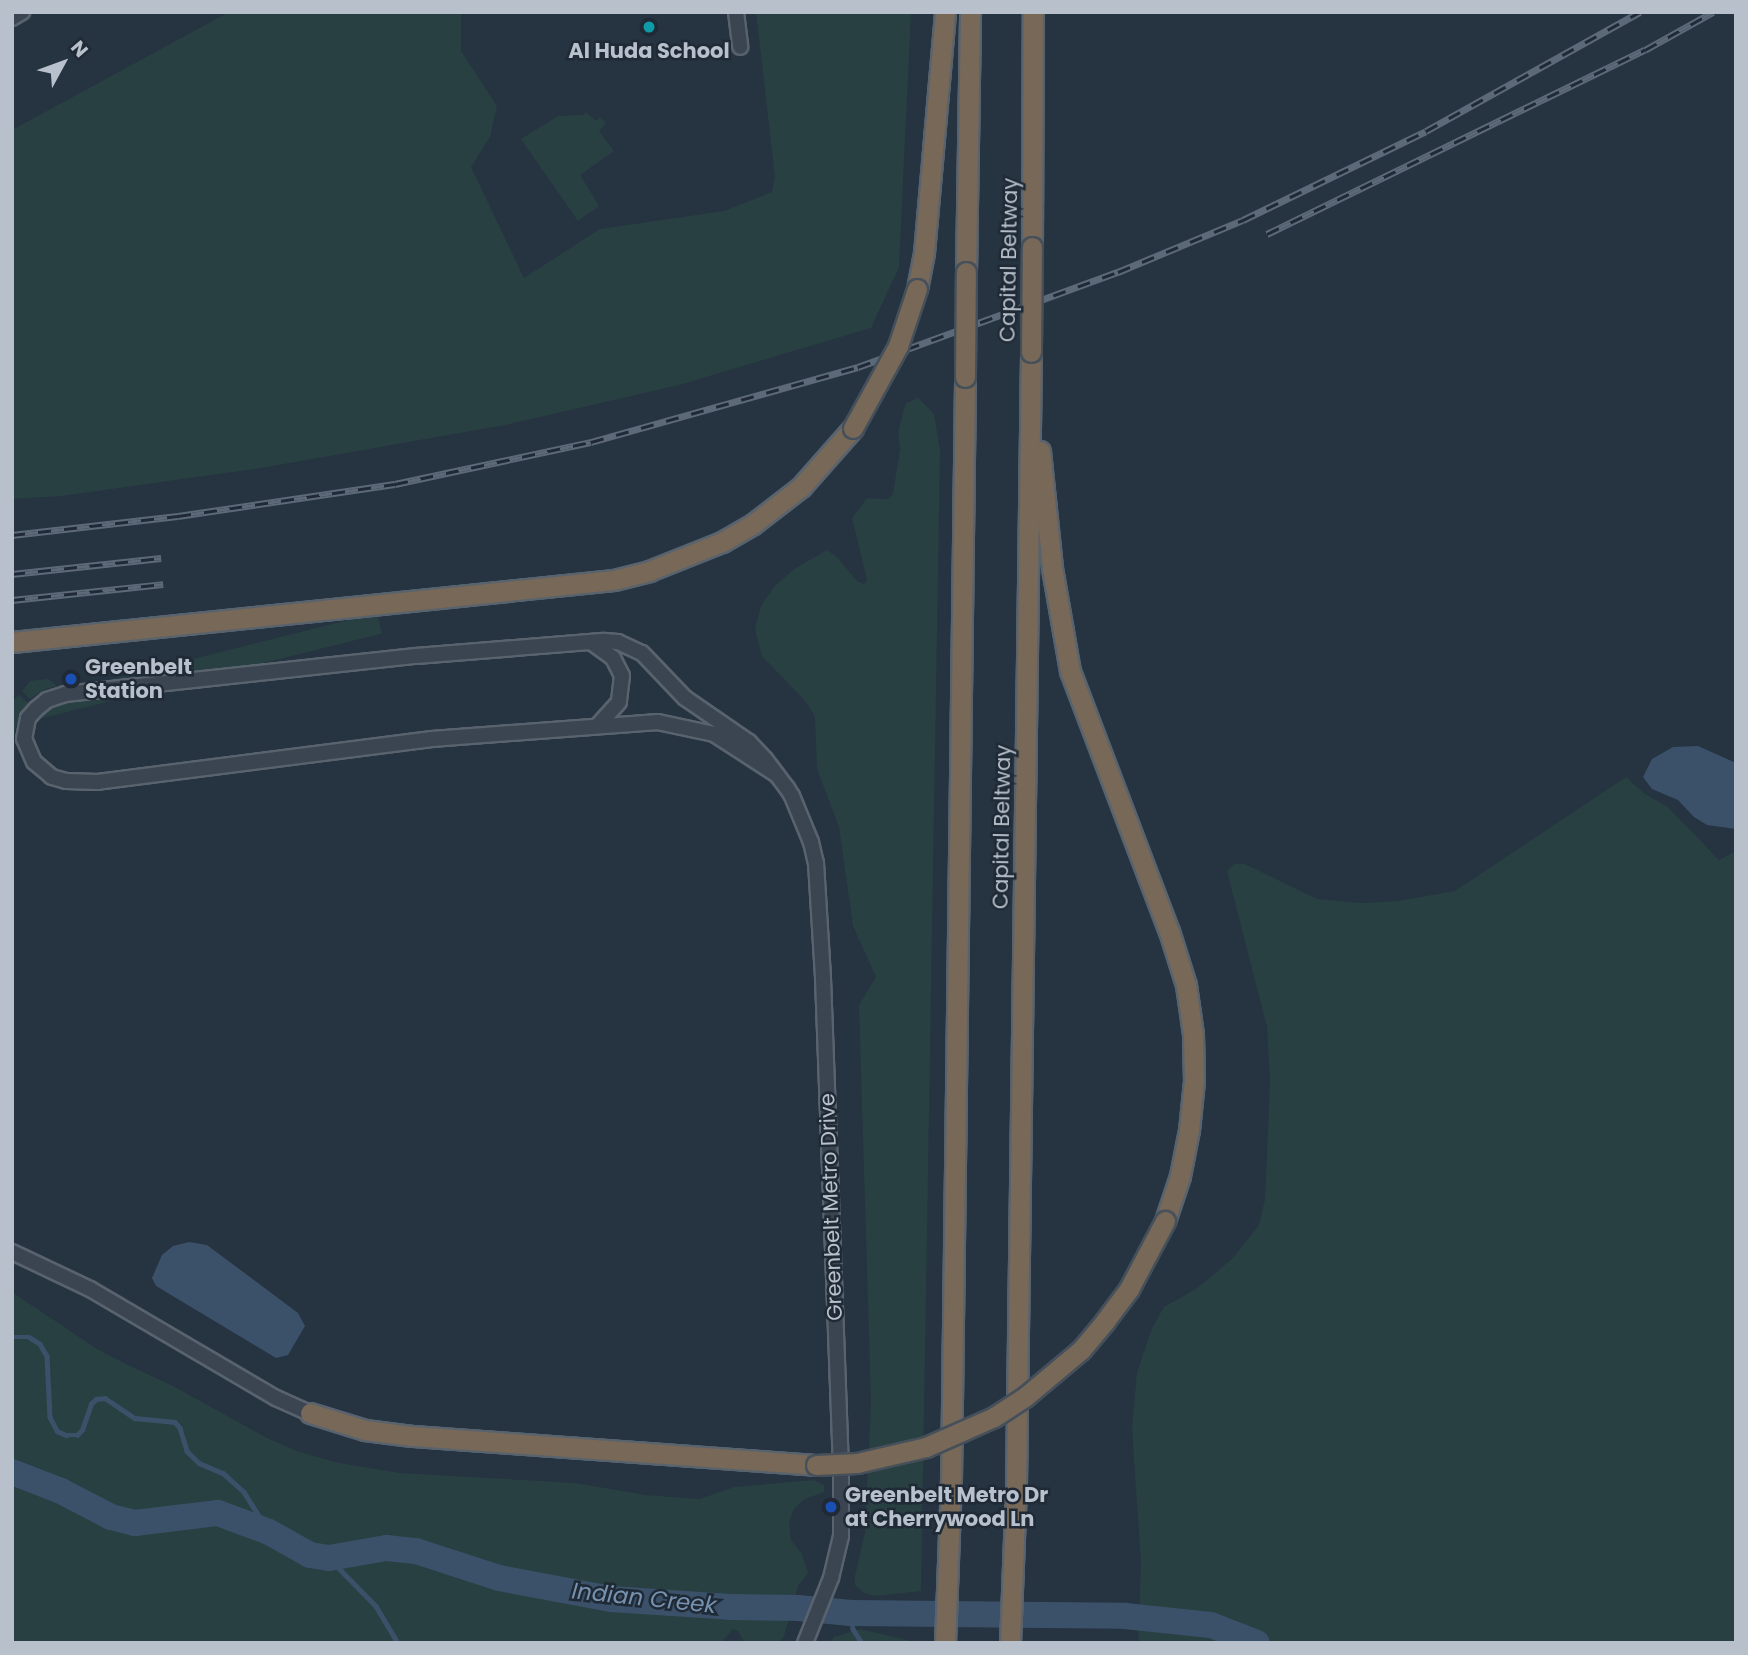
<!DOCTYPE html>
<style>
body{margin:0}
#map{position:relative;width:1748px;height:1655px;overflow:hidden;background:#263341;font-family:Poppins,sans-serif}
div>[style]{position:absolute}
.green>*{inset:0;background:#284042;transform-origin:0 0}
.water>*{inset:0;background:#3b516a}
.stream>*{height:4.5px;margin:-2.25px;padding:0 2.25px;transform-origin:2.25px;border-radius:2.25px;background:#3b516a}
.river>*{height:26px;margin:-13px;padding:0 13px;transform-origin:13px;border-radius:13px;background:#3b516a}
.roads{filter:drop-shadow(2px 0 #58636e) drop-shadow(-2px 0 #58636e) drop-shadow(0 2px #58636e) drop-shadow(0 -2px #58636e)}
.minor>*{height:14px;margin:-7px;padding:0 7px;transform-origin:7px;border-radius:7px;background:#3a4551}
.highway>*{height:19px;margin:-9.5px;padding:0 9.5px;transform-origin:9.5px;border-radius:9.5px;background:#776857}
.rail>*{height:7px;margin-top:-3.5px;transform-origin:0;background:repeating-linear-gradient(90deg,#1f2a36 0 13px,#5c6978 0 26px);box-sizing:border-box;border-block:2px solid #5c6978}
.bridges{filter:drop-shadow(2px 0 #45505b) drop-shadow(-2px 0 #45505b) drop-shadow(0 2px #45505b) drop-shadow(0 -2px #45505b)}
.highway-bridge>*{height:19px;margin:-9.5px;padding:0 9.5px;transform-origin:9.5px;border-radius:9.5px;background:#776857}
.dots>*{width:19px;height:19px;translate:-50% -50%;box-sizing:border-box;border:4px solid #1f2a36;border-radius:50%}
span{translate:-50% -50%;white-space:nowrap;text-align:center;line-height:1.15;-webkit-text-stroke:5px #1f2a36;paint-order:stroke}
.poi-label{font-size:21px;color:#b7c0cb;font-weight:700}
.left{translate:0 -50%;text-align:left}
.street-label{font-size:21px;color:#b7c0cb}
.water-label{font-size:23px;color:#7792ae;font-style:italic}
.frame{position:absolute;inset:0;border:14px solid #b7c0cb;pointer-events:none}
.north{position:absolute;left:28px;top:28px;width:70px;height:70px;-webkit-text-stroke:5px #1f2a36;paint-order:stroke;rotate:49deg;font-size:19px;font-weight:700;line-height:28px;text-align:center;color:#b7c0cb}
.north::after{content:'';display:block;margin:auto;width:24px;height:32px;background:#b7c0cb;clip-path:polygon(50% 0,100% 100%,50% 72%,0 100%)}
</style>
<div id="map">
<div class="green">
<div style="clip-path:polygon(229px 12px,461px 12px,461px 51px,497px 106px,490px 137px,471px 167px,524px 278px,600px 229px,724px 211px,772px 192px,775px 177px,756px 12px,911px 12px,899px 267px,871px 328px,679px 385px,505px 425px,261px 468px,61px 496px,12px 499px,12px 130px)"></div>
<div style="clip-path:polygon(586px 112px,596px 121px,600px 117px,606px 123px,599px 131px,614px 151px,580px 175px,599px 206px,578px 221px,521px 139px,558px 116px,583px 115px)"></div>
<div style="clip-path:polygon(918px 398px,934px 414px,940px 450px,921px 1591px,875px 1596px,864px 1593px,855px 1585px,855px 1576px,865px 1532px,871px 1402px,859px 1005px,876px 977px,853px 926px,839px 827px,817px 769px,815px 717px,807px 703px,762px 656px,755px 629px,761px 606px,774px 587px,794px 569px,827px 550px,838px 558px,857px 581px,864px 584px,867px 580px,852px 518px,867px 498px,888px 499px,893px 494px,900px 449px,898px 432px,904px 409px,906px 403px)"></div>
<div style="left:377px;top:613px;width:21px;height:354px;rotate:76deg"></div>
<div style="clip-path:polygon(48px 679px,57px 686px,45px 689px,30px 699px,22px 691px,30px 681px)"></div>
<div style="clip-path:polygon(19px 695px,28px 703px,16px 726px,12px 746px,12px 701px)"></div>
<div style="clip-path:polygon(1626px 777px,1645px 794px,1668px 807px,1719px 860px,1736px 851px,1736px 1643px,1138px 1643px,1141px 1563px,1132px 1429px,1137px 1372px,1152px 1328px,1164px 1307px,1196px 1289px,1233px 1258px,1259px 1225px,1265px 1199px,1270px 1080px,1267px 1027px,1227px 871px,1234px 864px,1245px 864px,1317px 899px,1362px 903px,1398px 901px,1455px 891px)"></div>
<div style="clip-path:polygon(12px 1292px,97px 1349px,126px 1364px,173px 1386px,267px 1438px,299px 1452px,339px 1463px,400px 1473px,576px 1483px,645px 1495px,700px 1499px,734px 1487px,814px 1480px,824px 1485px,824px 1492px,803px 1500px,794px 1509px,789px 1522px,791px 1540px,802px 1554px,808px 1573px,798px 1586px,784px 1636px,780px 1643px,745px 1643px,738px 1631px,733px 1629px,721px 1643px,12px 1643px)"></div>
<div style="clip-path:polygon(860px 1629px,916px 1642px,916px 1643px,831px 1643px,834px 1637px)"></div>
</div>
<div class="water">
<div style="clip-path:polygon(1698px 746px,1736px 763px,1736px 829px,1707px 825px,1694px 817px,1678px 800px,1652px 789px,1643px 777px,1652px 759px,1673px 747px)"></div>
<div style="clip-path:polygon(189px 1242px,207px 1245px,298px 1313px,305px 1326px,288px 1355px,276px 1358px,156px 1286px,152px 1278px,162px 1255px,173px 1246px)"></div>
</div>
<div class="stream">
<div style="left:12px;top:1337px;width:17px"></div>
<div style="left:29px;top:1337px;width:13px;rotate:32deg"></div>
<div style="left:40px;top:1344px;width:14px;rotate:60deg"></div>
<div style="left:47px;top:1356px;width:61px;rotate:87.2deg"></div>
<div style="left:50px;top:1417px;width:16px;rotate:63deg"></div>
<div style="left:57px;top:1431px;width:10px;rotate:24deg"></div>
<div style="left:66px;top:1435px;width:11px"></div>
<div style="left:77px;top:1435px;width:7px;rotate:-45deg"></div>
<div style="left:82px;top:1430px;width:28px;rotate:-71deg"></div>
<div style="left:91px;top:1404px;width:7px;rotate:-45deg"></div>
<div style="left:96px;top:1399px;width:9px;rotate:-6deg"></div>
<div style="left:105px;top:1398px;width:36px;rotate:34deg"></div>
<div style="left:135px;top:1418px;width:40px;rotate:5.7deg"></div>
<div style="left:175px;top:1422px;width:8px;rotate:50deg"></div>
<div style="left:180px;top:1428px;width:24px;rotate:73deg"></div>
<div style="left:187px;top:1451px;width:17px;rotate:45deg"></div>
<div style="left:199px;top:1463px;width:26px;rotate:23deg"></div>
<div style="left:223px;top:1473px;width:28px;rotate:42deg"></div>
<div style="left:244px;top:1492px;width:47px;rotate:58deg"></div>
<div style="left:329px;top:1558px;width:67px;rotate:45.6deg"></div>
<div style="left:376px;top:1606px;width:43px;rotate:59.3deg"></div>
<div style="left:851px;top:1613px;width:16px;rotate:83deg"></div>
<div style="left:853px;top:1629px;width:17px;rotate:57deg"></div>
</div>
<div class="river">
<div style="left:12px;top:1472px;width:53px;rotate:21.2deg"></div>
<div style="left:61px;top:1491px;width:56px;rotate:27.5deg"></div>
<div style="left:111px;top:1517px;width:25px;rotate:14deg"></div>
<div style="left:135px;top:1523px;width:84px;rotate:-6.9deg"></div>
<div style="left:218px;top:1513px;width:54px;rotate:20.4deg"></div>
<div style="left:269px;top:1532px;width:47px;rotate:29.3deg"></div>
<div style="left:310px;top:1555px;width:19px;rotate:9deg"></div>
<div style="left:329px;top:1558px;width:58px;rotate:-10deg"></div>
<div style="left:386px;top:1548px;width:30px;rotate:6deg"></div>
<div style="left:416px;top:1551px;width:87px;rotate:18deg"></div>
<div style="left:499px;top:1578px;width:114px;rotate:10.6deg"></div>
<div style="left:611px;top:1599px;width:119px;rotate:3.8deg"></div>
<div style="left:730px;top:1607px;width:68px;rotate:0.8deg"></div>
<div style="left:798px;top:1608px;width:53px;rotate:5.4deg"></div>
<div style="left:851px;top:1613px;width:274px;rotate:0.6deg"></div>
<div style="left:1125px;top:1616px;width:86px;rotate:6deg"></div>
<div style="left:1211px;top:1625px;width:49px;rotate:21.4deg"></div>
</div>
<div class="roads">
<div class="minor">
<div style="left:736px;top:12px;width:35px;rotate:83deg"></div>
<div style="left:12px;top:18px;width:12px;rotate:-31deg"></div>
<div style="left:591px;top:642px;width:27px;rotate:36deg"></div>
<div style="left:613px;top:658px;width:20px;rotate:63deg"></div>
<div style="left:622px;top:676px;width:26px;rotate:97deg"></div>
<div style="left:619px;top:702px;width:31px;rotate:132deg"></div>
<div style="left:777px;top:775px;width:75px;rotate:-146.9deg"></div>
<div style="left:714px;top:734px;width:57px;rotate:-167.9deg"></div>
<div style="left:658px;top:722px;width:227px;rotate:175.7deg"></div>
<div style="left:432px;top:739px;width:337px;rotate:172.7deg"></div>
<div style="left:98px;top:782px;width:32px;rotate:-178deg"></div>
<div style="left:66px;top:781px;width:15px;rotate:-164deg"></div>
<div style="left:52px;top:777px;width:23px;rotate:-140deg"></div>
<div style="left:34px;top:762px;width:25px;rotate:-113deg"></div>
<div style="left:24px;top:739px;width:21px;rotate:-79deg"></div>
<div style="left:28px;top:718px;width:12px;rotate:-48deg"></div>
<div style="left:36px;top:709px;width:14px;rotate:-39deg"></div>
<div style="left:47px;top:700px;width:19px;rotate:-18deg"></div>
<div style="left:65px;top:694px;width:353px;rotate:-6.2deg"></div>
<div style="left:416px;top:656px;width:189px;rotate:-4.6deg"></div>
<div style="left:604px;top:641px;width:14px;rotate:4deg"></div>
<div style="left:618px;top:642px;width:26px;rotate:25deg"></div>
<div style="left:642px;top:653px;width:62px;rotate:46.3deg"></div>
<div style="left:685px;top:698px;width:78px;rotate:34.5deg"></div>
<div style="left:749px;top:742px;width:23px;rotate:47deg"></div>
<div style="left:765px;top:759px;width:36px;rotate:53deg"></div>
<div style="left:787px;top:788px;width:9px;rotate:58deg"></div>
<div style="left:792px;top:796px;width:50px;rotate:67.6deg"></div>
<div style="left:811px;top:842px;width:22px;rotate:77deg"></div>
<div style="left:816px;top:863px;width:115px;rotate:86.5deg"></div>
<div style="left:823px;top:978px;width:487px;rotate:87.9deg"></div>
<div style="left:841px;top:1465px;width:71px;rotate:90deg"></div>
<div style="left:841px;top:1536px;width:43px;rotate:103.4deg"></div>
<div style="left:831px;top:1578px;width:70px;rotate:111.8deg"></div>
<div style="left:12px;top:1252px;width:86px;rotate:25.4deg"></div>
<div style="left:90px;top:1289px;width:216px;rotate:30.4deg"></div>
<div style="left:276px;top:1398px;width:37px;rotate:24deg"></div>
</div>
<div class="highway">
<div style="left:1032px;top:247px;width:235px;rotate:-89.8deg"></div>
<div style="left:966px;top:272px;width:260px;rotate:-89.1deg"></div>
<div style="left:917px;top:289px;width:37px;rotate:-79deg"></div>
<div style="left:924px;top:253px;width:242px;rotate:-85deg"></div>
<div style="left:1040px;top:451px;width:118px;rotate:84.1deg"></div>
<div style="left:1052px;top:568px;width:105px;rotate:80.1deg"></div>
<div style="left:1070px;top:671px;width:278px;rotate:69.2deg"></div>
<div style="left:1169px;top:931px;width:57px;rotate:72.5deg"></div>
<div style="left:1186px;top:985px;width:49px;rotate:81.9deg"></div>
<div style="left:1193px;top:1034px;width:47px;rotate:88.8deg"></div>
<div style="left:1194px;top:1081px;width:49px;rotate:95.8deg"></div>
<div style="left:1189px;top:1130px;width:47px;rotate:101.1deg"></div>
<div style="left:1180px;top:1176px;width:47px;rotate:108.4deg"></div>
<div style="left:12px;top:642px;width:605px;rotate:-5.88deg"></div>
<div style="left:614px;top:580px;width:36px;rotate:-14deg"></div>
<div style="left:649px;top:571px;width:79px;rotate:-21.7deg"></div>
<div style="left:722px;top:542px;width:36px;rotate:-30deg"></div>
<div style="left:753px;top:524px;width:61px;rotate:-37.6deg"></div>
<div style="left:801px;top:487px;width:79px;rotate:-48.6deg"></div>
<div style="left:310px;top:1413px;width:58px;rotate:17.2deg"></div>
<div style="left:365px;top:1430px;width:47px;rotate:7.3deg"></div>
<div style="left:412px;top:1436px;width:405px;rotate:4.1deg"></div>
<div style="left:945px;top:1643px;width:162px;rotate:-87.9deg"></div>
<div style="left:951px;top:1481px;width:1104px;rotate:-89.27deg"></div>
<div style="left:1010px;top:1643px;width:158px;rotate:-87.8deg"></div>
<div style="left:1016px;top:1485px;width:1133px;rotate:-89.24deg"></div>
</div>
</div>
<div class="rail">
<div style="left:1267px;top:234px;width:420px;rotate:-26deg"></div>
<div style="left:1645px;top:50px;width:78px;rotate:-29.2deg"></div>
<div style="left:12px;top:535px;width:167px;rotate:-6.5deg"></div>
<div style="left:178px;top:516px;width:219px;rotate:-8.4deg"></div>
<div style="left:395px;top:484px;width:200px;rotate:-12.1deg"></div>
<div style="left:591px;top:442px;width:277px;rotate:-15.7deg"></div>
<div style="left:858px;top:367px;width:277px;rotate:-20.1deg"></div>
<div style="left:1118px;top:272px;width:135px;rotate:-22.6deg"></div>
<div style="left:1243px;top:220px;width:203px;rotate:-25.9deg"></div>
<div style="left:1426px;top:131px;width:245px;rotate:-29.1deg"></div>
<div style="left:12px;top:574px;width:150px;rotate:-6.1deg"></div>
<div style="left:12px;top:600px;width:152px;rotate:-6deg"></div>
</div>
<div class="bridges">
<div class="highway-bridge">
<div style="left:1031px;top:352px;width:105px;rotate:-89.5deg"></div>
<div style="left:965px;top:377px;width:105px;rotate:-89.5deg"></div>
<div style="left:853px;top:428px;width:94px;rotate:-61.2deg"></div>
<div style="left:898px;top:346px;width:60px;rotate:-71.6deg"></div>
<div style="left:816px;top:1465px;width:41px;rotate:-2.8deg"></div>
<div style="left:857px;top:1463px;width:71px;rotate:-13.1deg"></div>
<div style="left:926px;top:1447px;width:74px;rotate:-23.8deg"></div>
<div style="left:994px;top:1417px;width:38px;rotate:-33deg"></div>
<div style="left:1026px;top:1396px;width:72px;rotate:-39.9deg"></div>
<div style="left:1081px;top:1350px;width:38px;rotate:-50deg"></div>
<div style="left:1105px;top:1321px;width:40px;rotate:-53deg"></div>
<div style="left:1129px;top:1289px;width:77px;rotate:-62.1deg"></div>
</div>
</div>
<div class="dots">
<div style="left:649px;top:27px;background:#0f9aa8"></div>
<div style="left:71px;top:679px;background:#1a4fb4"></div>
<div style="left:831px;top:1507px;background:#1a4fb4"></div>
</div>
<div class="poi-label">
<span style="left:649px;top:51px">Al Huda School</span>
<span class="left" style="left:85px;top:679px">Greenbelt<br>Station</span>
<span class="left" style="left:845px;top:1507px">Greenbelt Metro Dr<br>at Cherrywood Ln</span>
</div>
<div class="street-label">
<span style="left:1009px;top:260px;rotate:-89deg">Capital Beltway</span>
<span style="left:1002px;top:827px;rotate:-89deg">Capital Beltway</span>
<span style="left:831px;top:1207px;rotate:-92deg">Greenbelt Metro Drive</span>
</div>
<div class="water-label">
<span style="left:644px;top:1598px;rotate:6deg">Indian Creek</span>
</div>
<div class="frame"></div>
<div class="north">N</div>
</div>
